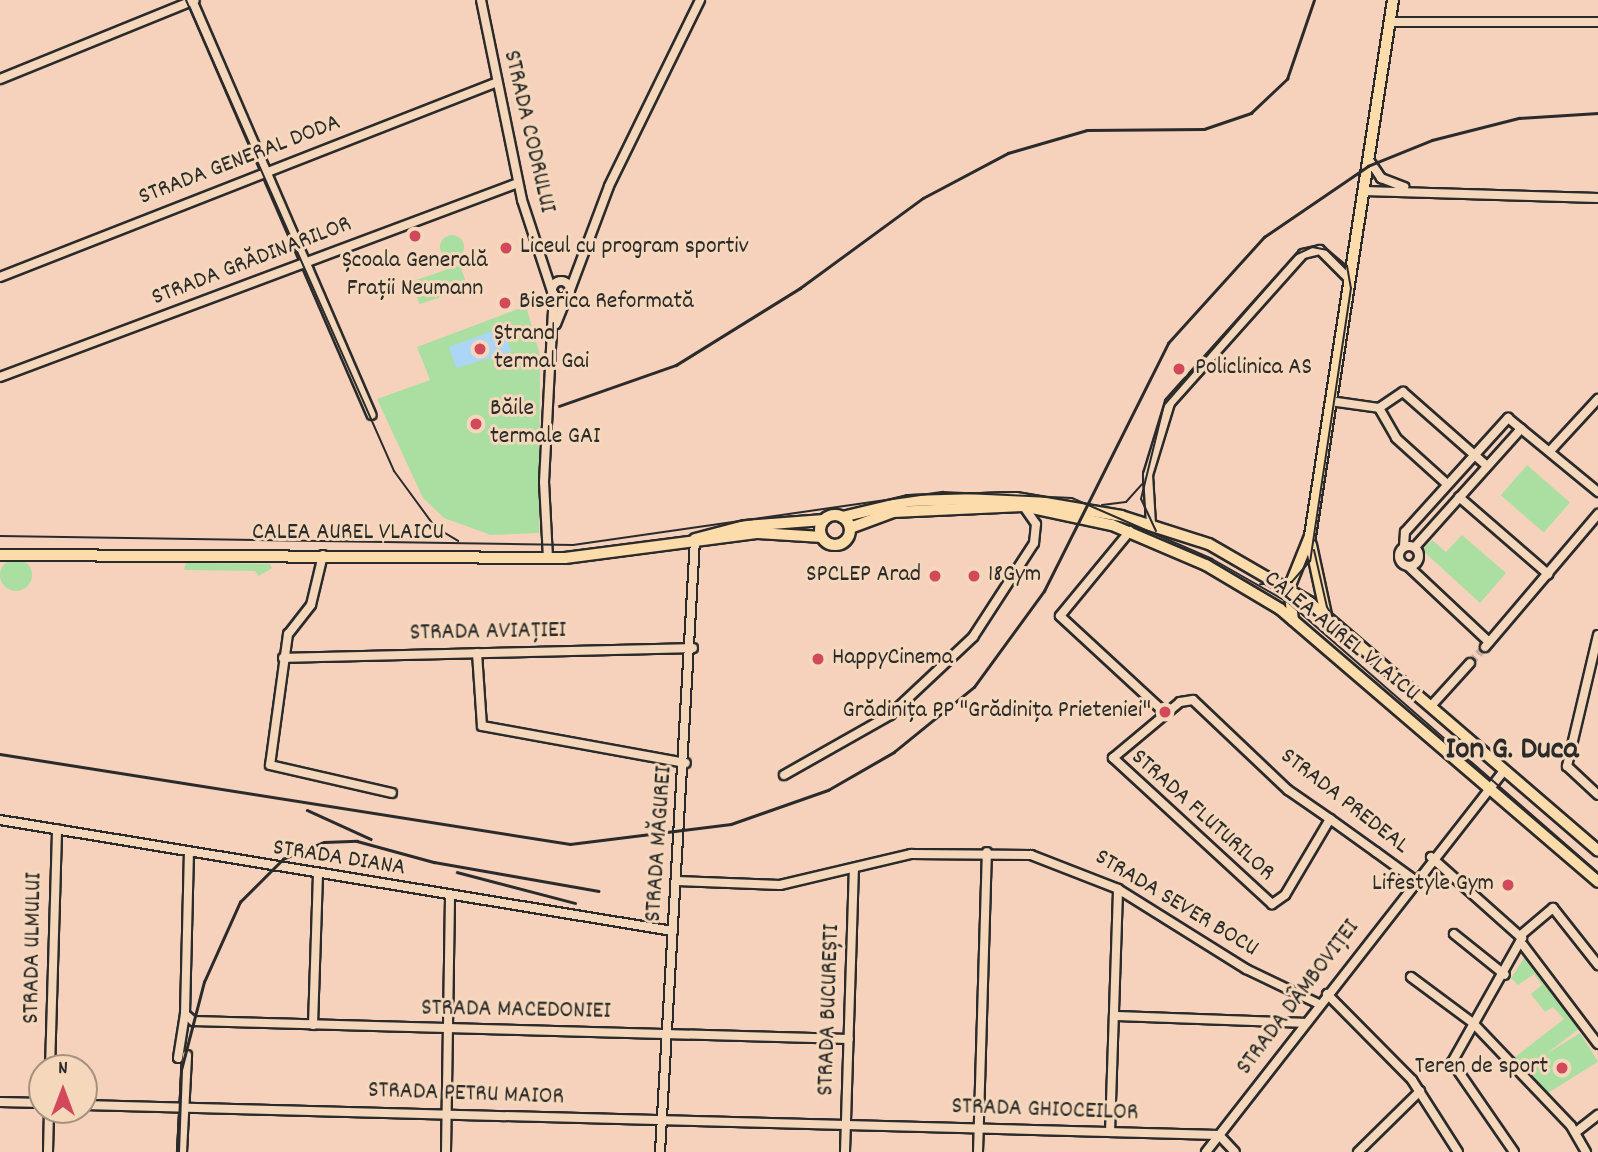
<!DOCTYPE html>
<meta charset="utf-8">
<style>
body{margin:0}
#map{position:relative;width:1598px;height:1152px;overflow:hidden;background:#f6d2bd;font-family:Dekko,sans-serif}
div>[style]{position:absolute}
.green>*{inset:0;background:#abdfa1;transform-origin:0 0}
.round{border-radius:50%}
.water>*{inset:0;background:#abd6f6}
.minor-tunnel>*{height:8px;margin-top:-4px;transform-origin:0;background:repeating-linear-gradient(90deg,#cdb1a0 0 8px,transparent 0 12px)}
.roads{filter:drop-shadow(2px 0 #2b2b2b) drop-shadow(-2px 0 #2b2b2b) drop-shadow(0 2px #2b2b2b) drop-shadow(0 -2px #2b2b2b)}
.minor>*{height:8px;margin:-4px;padding:0 4px;transform-origin:4px;border-radius:4px;background:#f5d7bb}
.minor>.ring{margin:-4px;padding:0;box-sizing:content-box;background:none;border:8px solid #f5d7bb;border-radius:50%}
.major>*{height:10px;margin:-5px;padding:0 5px;transform-origin:5px;border-radius:5px;background:#fddcac}
.major>.ring{margin:-5px;padding:0;box-sizing:content-box;background:none;border:10px solid #fddcac;border-radius:50%}
.tram>*{height:2px;margin:-1px;padding:0 1px;transform-origin:1px;border-radius:1px;background:#2b2b2b}
.rail>*{height:2.5px;margin:-1.25px;padding:0 1.25px;transform-origin:1.25px;border-radius:1.25px;background:#2b2b2b}
.dots>*{width:19px;height:19px;translate:-50% -50%;box-sizing:border-box;border:4px solid #f5d7bb;border-radius:50%}
span{translate:-50% -50%;white-space:nowrap;text-align:center;line-height:1.15;-webkit-text-stroke:6px #f5d7bb;paint-order:stroke}
.street-label{font-size:24px;color:#2b2b2b}
.poi-label{font-size:24px;color:#2b2b2b}
.left{translate:0 -50%;text-align:left}
.right{translate:-100% -50%;text-align:right}
.district-label{font-size:32px;color:#2b2b2b;font-weight:700}
.north{position:absolute;left:28px;top:1054px;width:70px;height:70px;box-sizing:border-box;background:#f5d7bb;border:2px solid #a49281;border-radius:50%;rotate:0deg;font-size:19px;font-weight:700;line-height:28px;text-align:center;color:#2b2b2b}
.north::after{content:'';display:block;margin:auto;width:24px;height:32px;background:#d1495b;clip-path:polygon(50% 0,100% 100%,50% 72%,0 100%)}
</style>
<div id="map">
<div class="green">
<div class="round" style="left:440px;top:235px;width:24px;height:24px"></div>
<div style="left:460px;top:265px;width:24px;height:51px;rotate:71deg"></div>
<div style="clip-path:polygon(526px 306px,540px 355px,539px 533px,491px 535px,444px 518px,423px 498px,377px 399px,430px 380px,417px 347px)"></div>
<div style="left:1527px;top:465px;width:57px;height:40px;rotate:41deg"></div>
<div style="clip-path:polygon(1462px 535px,1506px 573px,1480px 603px,1422px 550px,1432px 540px,1446px 552px)"></div>
<div class="round" style="left:0;top:559px;width:32px;height:32px"></div>
<div style="clip-path:polygon(186px 563px,270px 564px,272px 568px,259px 576px,255px 571px,184px 570px)"></div>
<div style="clip-path:polygon(1526px 955px,1581px 1027px,1523px 1072px,1511px 1060px,1564px 1019px,1553px 1007px,1545px 1012px,1531px 994px,1542px 985px,1534px 974px,1518px 985px,1511px 978px)"></div>
<div style="left:1580px;top:1033px;width:34px;height:68px;rotate:58deg"></div>
</div>
<div class="water">
<div style="clip-path:polygon(503px 327px,511px 352px,456px 368px,449px 347px)"></div>
</div>
<div class="minor-tunnel">
<div style="left:1470px;top:663px;width:22px;rotate:-47deg"></div>
</div>
<div class="roads">
<div class="minor">
<div style="left:192px;top:0;width:452px;rotate:66.6deg"></div>
<div style="left:481px;top:0;width:204px;rotate:78.4deg"></div>
<div style="left:522px;top:200px;width:96px;rotate:71.8deg"></div>
<div style="left:1389px;top:22px;width:209px"></div>
<div style="left:0;top:79px;width:210px;rotate:-22.1deg"></div>
<div style="left:1369px;top:160px;width:22px;rotate:56deg"></div>
<div style="left:1381px;top:178px;width:25px;rotate:21deg"></div>
<div style="left:1364px;top:191px;width:234px;rotate:1.7deg"></div>
<div style="left:0;top:277px;width:532px;rotate:-21.4deg"></div>
<div class="ring" style="left:552px;top:281px;width:10px;height:10px"></div>
<div style="left:570px;top:290px;width:111px;rotate:-69.4deg"></div>
<div style="left:609px;top:186px;width:207px;rotate:-63.9deg"></div>
<div style="left:556px;top:324px;width:29px;rotate:-68deg"></div>
<div style="left:0;top:377px;width:553px;rotate:-20.53deg"></div>
<div style="left:1330px;top:401px;width:49px;rotate:8.1deg"></div>
<div style="left:1379px;top:408px;width:29px;rotate:-34deg"></div>
<div style="left:1403px;top:392px;width:112px;rotate:41.4deg"></div>
<div style="left:1379px;top:408px;width:34px;rotate:60deg"></div>
<div style="left:1396px;top:438px;width:69px;rotate:42deg"></div>
<div style="left:1550px;top:451px;width:71px;rotate:-47.3deg"></div>
<div style="left:1459px;top:497px;width:118px;rotate:40.9deg"></div>
<div style="left:1151px;top:524px;width:49px;rotate:-93.5deg"></div>
<div style="left:1148px;top:475px;width:75px;rotate:-73deg"></div>
<div style="left:1170px;top:403px;width:200px;rotate:-48.2deg"></div>
<div style="left:1303px;top:254px;width:17px;rotate:-13deg"></div>
<div style="left:1320px;top:250px;width:41px;rotate:45deg"></div>
<div style="left:1130px;top:531px;width:110px;rotate:129.5deg"></div>
<div style="left:1060px;top:616px;width:143px;rotate:42.7deg"></div>
<div class="ring" style="left:1399px;top:546px;width:12px;height:12px"></div>
<div style="left:1404px;top:546px;width:14px;rotate:-86deg"></div>
<div style="left:1405px;top:532px;width:154px;rotate:-47.9deg"></div>
<div style="left:1508px;top:418px;width:117px;rotate:39.4deg"></div>
<div style="left:1415px;top:547px;width:159px;rotate:-48.1deg"></div>
<div style="left:323px;top:555px;width:51px;rotate:103.5deg"></div>
<div style="left:311px;top:605px;width:37px;rotate:128deg"></div>
<div style="left:288px;top:634px;width:132px;rotate:97.8deg"></div>
<div style="left:270px;top:765px;width:125px;rotate:12.9deg"></div>
<div style="left:548px;top:558px;width:76px;rotate:-93deg"></div>
<div style="left:544px;top:482px;width:188px;rotate:-87deg"></div>
<div style="left:1408px;top:566px;width:111px;rotate:43.2deg"></div>
<div style="left:1598px;top:635px;width:135px;rotate:103.3deg"></div>
<div style="left:1567px;top:766px;width:42px;rotate:43.1deg"></div>
<div style="left:1485px;top:647px;width:175px;rotate:-49.6deg"></div>
<div style="left:477px;top:653px;width:73px;rotate:86.1deg"></div>
<div style="left:482px;top:726px;width:207px;rotate:10.3deg"></div>
<div style="left:283px;top:658px;width:410px;rotate:-1.4deg"></div>
<div style="left:1431px;top:706px;width:58px;rotate:-47.8deg"></div>
<div style="left:784px;top:775px;width:122px;rotate:-29.5deg"></div>
<div style="left:890px;top:715px;width:114px;rotate:-43.2deg"></div>
<div style="left:973px;top:637px;width:112px;rotate:-57deg"></div>
<div style="left:1034px;top:543px;width:19px;rotate:-84deg"></div>
<div style="left:1036px;top:524px;width:21px;rotate:-125deg"></div>
<div style="left:1330px;top:819px;width:88px;rotate:120.6deg"></div>
<div style="left:1285px;top:895px;width:16px;rotate:145deg"></div>
<div style="left:1272px;top:904px;width:216px;rotate:-137.4deg"></div>
<div style="left:1113px;top:758px;width:87px;rotate:-39.9deg"></div>
<div style="left:1180px;top:702px;width:13px;rotate:-9deg"></div>
<div style="left:1193px;top:700px;width:131px;rotate:43.5deg"></div>
<div style="left:1288px;top:790px;width:51px;rotate:34.6deg"></div>
<div style="left:1330px;top:819px;width:57px;rotate:35.7deg"></div>
<div style="left:1376px;top:852px;width:46px;rotate:36.1deg"></div>
<div style="left:0;top:820px;width:682px;rotate:9.37deg"></div>
<div style="left:1431px;top:857px;width:122px;rotate:41.7deg"></div>
<div style="left:1522px;top:938px;width:142px;rotate:119.4deg"></div>
<div style="left:1452px;top:1062px;width:109px;rotate:55.4deg"></div>
<div style="left:677px;top:881px;width:103px;rotate:2.2deg"></div>
<div style="left:780px;top:885px;width:135px;rotate:-13.3deg"></div>
<div style="left:911px;top:854px;width:120px;rotate:0.5deg"></div>
<div style="left:1031px;top:855px;width:93px;rotate:21.3deg"></div>
<div style="left:1118px;top:889px;width:151px;rotate:32deg"></div>
<div style="left:1246px;top:969px;width:81px;rotate:25.6deg"></div>
<div style="left:1454px;top:934px;width:65px;rotate:38.8deg"></div>
<div style="left:1521px;top:935px;width:42px;rotate:-40.2deg"></div>
<div style="left:1553px;top:908px;width:73px;rotate:51.7deg"></div>
<div style="left:1523px;top:945px;width:124px;rotate:52.9deg"></div>
<div style="left:1411px;top:977px;width:77px;rotate:36.6deg"></div>
<div style="left:1473px;top:1023px;width:142px;rotate:46.4deg"></div>
<div style="left:1571px;top:1126px;width:30px;rotate:60deg"></div>
<div style="left:1327px;top:994px;width:121px;rotate:45.3deg"></div>
<div style="left:1412px;top:1080px;width:85px;rotate:57.4deg"></div>
<div style="left:185px;top:1014px;width:11px;rotate:41deg"></div>
<div style="left:193px;top:1021px;width:656px;rotate:1.57deg"></div>
<div style="left:1114px;top:1016px;width:190px;rotate:2.1deg"></div>
<div style="left:313px;top:1025px;width:149px;rotate:-88.1deg"></div>
<div style="left:178px;top:1058px;width:45px;rotate:-81deg"></div>
<div style="left:185px;top:1014px;width:162px;rotate:-88.6deg"></div>
<div style="left:50px;top:1068px;width:239px;rotate:-88.3deg"></div>
<div style="left:0;top:1102px;width:42px;rotate:1.4deg"></div>
<div style="left:84px;top:1105px;width:1135px;rotate:1.51deg"></div>
<div style="left:1219px;top:1135px;width:23px;rotate:47deg"></div>
<div style="left:1110px;top:1132px;width:243px;rotate:-88.1deg"></div>
<div style="left:1576px;top:1132px;width:28px;rotate:-38deg"></div>
<div style="left:48px;top:1152px;width:42px;rotate:-88.6deg"></div>
<div style="left:182px;top:1152px;width:97px;rotate:-87deg"></div>
<div style="left:446px;top:1152px;width:256px;rotate:-89.1deg"></div>
<div style="left:660px;top:1152px;width:614px;rotate:-86.73deg"></div>
<div style="left:845px;top:1152px;width:284px;rotate:-88.2deg"></div>
<div style="left:978px;top:1152px;width:300px;rotate:-88.3deg"></div>
<div style="left:1206px;top:1152px;width:484px;rotate:-52deg"></div>
<div style="left:1358px;top:1152px;width:87px;rotate:-44.5deg"></div>
</div>
<div class="major">
<div class="ring" style="left:820px;top:515px;width:20px;height:20px"></div>
<div style="left:842px;top:517px;width:69px;rotate:-13.4deg"></div>
<div style="left:909px;top:501px;width:107px;rotate:-1.6deg"></div>
<div style="left:1016px;top:498px;width:107px;rotate:9.7deg"></div>
<div style="left:1121px;top:516px;width:92px;rotate:17.7deg"></div>
<div style="left:1209px;top:544px;width:116px;rotate:30.1deg"></div>
<div style="left:1309px;top:602px;width:381px;rotate:40.7deg"></div>
<div style="left:850px;top:528px;width:46px;rotate:-20.4deg"></div>
<div style="left:893px;top:512px;width:130px;rotate:-2.6deg"></div>
<div style="left:1023px;top:506px;width:91px;rotate:12.1deg"></div>
<div style="left:1112px;top:525px;width:102px;rotate:23.1deg"></div>
<div style="left:1206px;top:565px;width:86px;rotate:30.7deg"></div>
<div style="left:1280px;top:609px;width:419px;rotate:40.6deg"></div>
<div style="left:695px;top:539px;width:52px;rotate:-14.6deg"></div>
<div style="left:745px;top:526px;width:79px;rotate:-4.3deg"></div>
<div style="left:1311px;top:545px;width:72px;rotate:77.9deg"></div>
<div style="left:0;top:555px;width:565px;rotate:0.3deg"></div>
<div style="left:565px;top:558px;width:195px;rotate:-7.4deg"></div>
<div style="left:758px;top:533px;width:64px;rotate:3.6deg"></div>
<div style="left:1293px;top:620px;width:32px;rotate:-97deg"></div>
<div style="left:1289px;top:588px;width:56px;rotate:-68deg"></div>
<div style="left:1310px;top:536px;width:542px;rotate:-81.2deg"></div>
</div>
</div>
<div class="tram">
<div style="left:186px;top:0;width:515px;rotate:66.17deg"></div>
<div style="left:394px;top:471px;width:69px;rotate:53.8deg"></div>
<div style="left:435px;top:527px;width:27px;rotate:31deg"></div>
<div style="left:1102px;top:505px;width:24px;rotate:-7deg"></div>
<div style="left:1126px;top:502px;width:24px;rotate:-48deg"></div>
<div style="left:1156px;top:531px;width:35px;rotate:-115deg"></div>
<div style="left:1141px;top:499px;width:97px;rotate:-76.3deg"></div>
<div style="left:1164px;top:405px;width:199px;rotate:-48.9deg"></div>
<div style="left:1295px;top:255px;width:19px;rotate:-25deg"></div>
<div style="left:1312px;top:247px;width:16px;rotate:11deg"></div>
<div style="left:1328px;top:250px;width:25px;rotate:40deg"></div>
<div style="left:1347px;top:266px;width:22px;rotate:80deg"></div>
<div style="left:1351px;top:288px;width:276px;rotate:98.5deg"></div>
<div style="left:1310px;top:561px;width:28px;rotate:131deg"></div>
<div style="left:1292px;top:582px;width:32px;rotate:176deg"></div>
<div style="left:0;top:536px;width:573px;rotate:0.9deg"></div>
<div style="left:573px;top:545px;width:374px;rotate:-8.2deg"></div>
<div style="left:943px;top:492px;width:129px;rotate:2.7deg"></div>
<div style="left:1072px;top:498px;width:153px;rotate:23.5deg"></div>
<div style="left:1212px;top:559px;width:89px;rotate:29.7deg"></div>
<div style="left:1289px;top:603px;width:410px;rotate:41.1deg"></div>
<div style="left:1314px;top:550px;width:58px;rotate:77.2deg"></div>
<div style="left:1327px;top:607px;width:39px;rotate:60deg"></div>
</div>
<div class="rail">
<div style="left:559px;top:406px;width:124px;rotate:-19.3deg"></div>
<div style="left:676px;top:365px;width:146px;rotate:-31.8deg"></div>
<div style="left:800px;top:288px;width:152px;rotate:-36.2deg"></div>
<div style="left:923px;top:198px;width:96px;rotate:-27.9deg"></div>
<div style="left:1008px;top:153px;width:82px;rotate:-16.2deg"></div>
<div style="left:1087px;top:130px;width:117px;rotate:-0.5deg"></div>
<div style="left:1204px;top:129px;width:50px;rotate:-18.8deg"></div>
<div style="left:1251px;top:113px;width:50px;rotate:-43.4deg"></div>
<div style="left:1287px;top:79px;width:83px;rotate:-71.1deg"></div>
<div style="left:0;top:754px;width:577px;rotate:8.97deg"></div>
<div style="left:570px;top:844px;width:162px;rotate:-7.1deg"></div>
<div style="left:731px;top:824px;width:103px;rotate:-19.3deg"></div>
<div style="left:828px;top:790px;width:76px;rotate:-29.9deg"></div>
<div style="left:894px;top:752px;width:103px;rotate:-39.1deg"></div>
<div style="left:974px;top:687px;width:119px;rotate:-53.9deg"></div>
<div style="left:1044px;top:591px;width:277px;rotate:-63.4deg"></div>
<div style="left:1168px;top:343px;width:143px;rotate:-47.8deg"></div>
<div style="left:1264px;top:237px;width:126px;rotate:-34.3deg"></div>
<div style="left:1368px;top:166px;width:69px;rotate:-22.1deg"></div>
<div style="left:1432px;top:140px;width:90px;rotate:-14.2deg"></div>
<div style="left:1519px;top:118px;width:79px;rotate:-3.6deg"></div>
<div style="left:307px;top:810px;width:70px;rotate:24.4deg"></div>
<div style="left:457px;top:872px;width:122px;rotate:14.7deg"></div>
<div style="left:178px;top:1152px;width:82px;rotate:-87.9deg"></div>
<div style="left:181px;top:1070px;width:91px;rotate:-75.4deg"></div>
<div style="left:204px;top:982px;width:88px;rotate:-65.8deg"></div>
<div style="left:240px;top:902px;width:61px;rotate:-45deg"></div>
<div style="left:283px;top:859px;width:44px;rotate:-22.5deg"></div>
<div style="left:324px;top:842px;width:33px;rotate:-2deg"></div>
<div style="left:357px;top:841px;width:80px;rotate:15.3deg"></div>
<div style="left:434px;top:862px;width:167px;rotate:10deg"></div>
</div>
<div class="dots">
<div style="left:415px;top:236px;background:#d1495b"></div>
<div style="left:506px;top:248px;background:#d1495b"></div>
<div style="left:505px;top:303px;background:#d1495b"></div>
<div style="left:480px;top:349px;background:#d1495b"></div>
<div style="left:1179px;top:369px;background:#d1495b"></div>
<div style="left:476px;top:424px;background:#d1495b"></div>
<div style="left:935px;top:576px;background:#d1495b"></div>
<div style="left:974px;top:576px;background:#d1495b"></div>
<div style="left:818px;top:659px;background:#d1495b"></div>
<div style="left:1165px;top:712px;background:#d1495b"></div>
<div style="left:1508px;top:885px;background:#d1495b"></div>
<div style="left:1562px;top:1068px;background:#d1495b"></div>
</div>
<div class="street-label">
<span style="left:528px;top:132px;rotate:77deg">STRADA CODRULUI</span>
<span style="left:240px;top:161px;rotate:-21deg">STRADA GENERAL DODA</span>
<span style="left:252px;top:262px;rotate:-21deg">STRADA GRĂDINARILOR</span>
<span style="left:348px;top:534px">CALEA AUREL VLAICU</span>
<span style="left:488px;top:633px;rotate:-1deg">STRADA AVIAȚIEI</span>
<span style="left:1341px;top:637px;rotate:39deg">CALEA AUREL VLAICU</span>
<span style="left:1344px;top:802px;rotate:38deg">STRADA PREDEAL</span>
<span style="left:1202px;top:816px;rotate:42deg">STRADA FLUTURILOR</span>
<span style="left:660px;top:844px;rotate:-86deg">STRADA MĂGUREI</span>
<span style="left:339px;top:859px;rotate:9deg">STRADA DIANA</span>
<span style="left:1176px;top:904px;rotate:31deg">STRADA SEVER BOCU</span>
<span style="left:34px;top:948px;rotate:-89deg">STRADA ULMULUI</span>
<span style="left:1299px;top:998px;rotate:-53deg">STRADA DÂMBOVIȚEI</span>
<span style="left:830px;top:1010px;rotate:-88deg">STRADA BUCUREȘTI</span>
<span style="left:516px;top:1011px;rotate:1deg">STRADA MACEDONIEI</span>
<span style="left:466px;top:1095px;rotate:2deg">STRADA PETRU MAIOR</span>
<span style="left:1045px;top:1111px;rotate:2deg">STRADA GHIOCEILOR</span>
</div>
<div class="poi-label">
<span class="left" style="left:520px;top:248px">Liceul cu program sportiv</span>
<span style="left:415px;top:276px">Școala Generală<br>Frații Neumann</span>
<span class="left" style="left:519px;top:303px">Biserica Reformată</span>
<span class="left" style="left:494px;top:349px">Ștrand<br>termal Gai</span>
<span class="left" style="left:1195px;top:369px">Policlinica AS</span>
<span class="left" style="left:490px;top:424px">Băile<br>termale GAI</span>
<span class="right" style="left:921px;top:576px">SPCLEP Arad</span>
<span class="left" style="left:988px;top:576px">18Gym</span>
<span class="left" style="left:832px;top:659px">HappyCinema</span>
<span class="right" style="left:1151px;top:712px">Grădinița PP "Grădinița Prieteniei"</span>
<span class="right" style="left:1494px;top:885px">Lifestyle Gym</span>
<span class="right" style="left:1548px;top:1068px">Teren de sport</span>
</div>
<div class="district-label">
<span style="left:1512px;top:751px">Ion G. Duca</span>
</div>
<div class="north">N</div>
</div>
